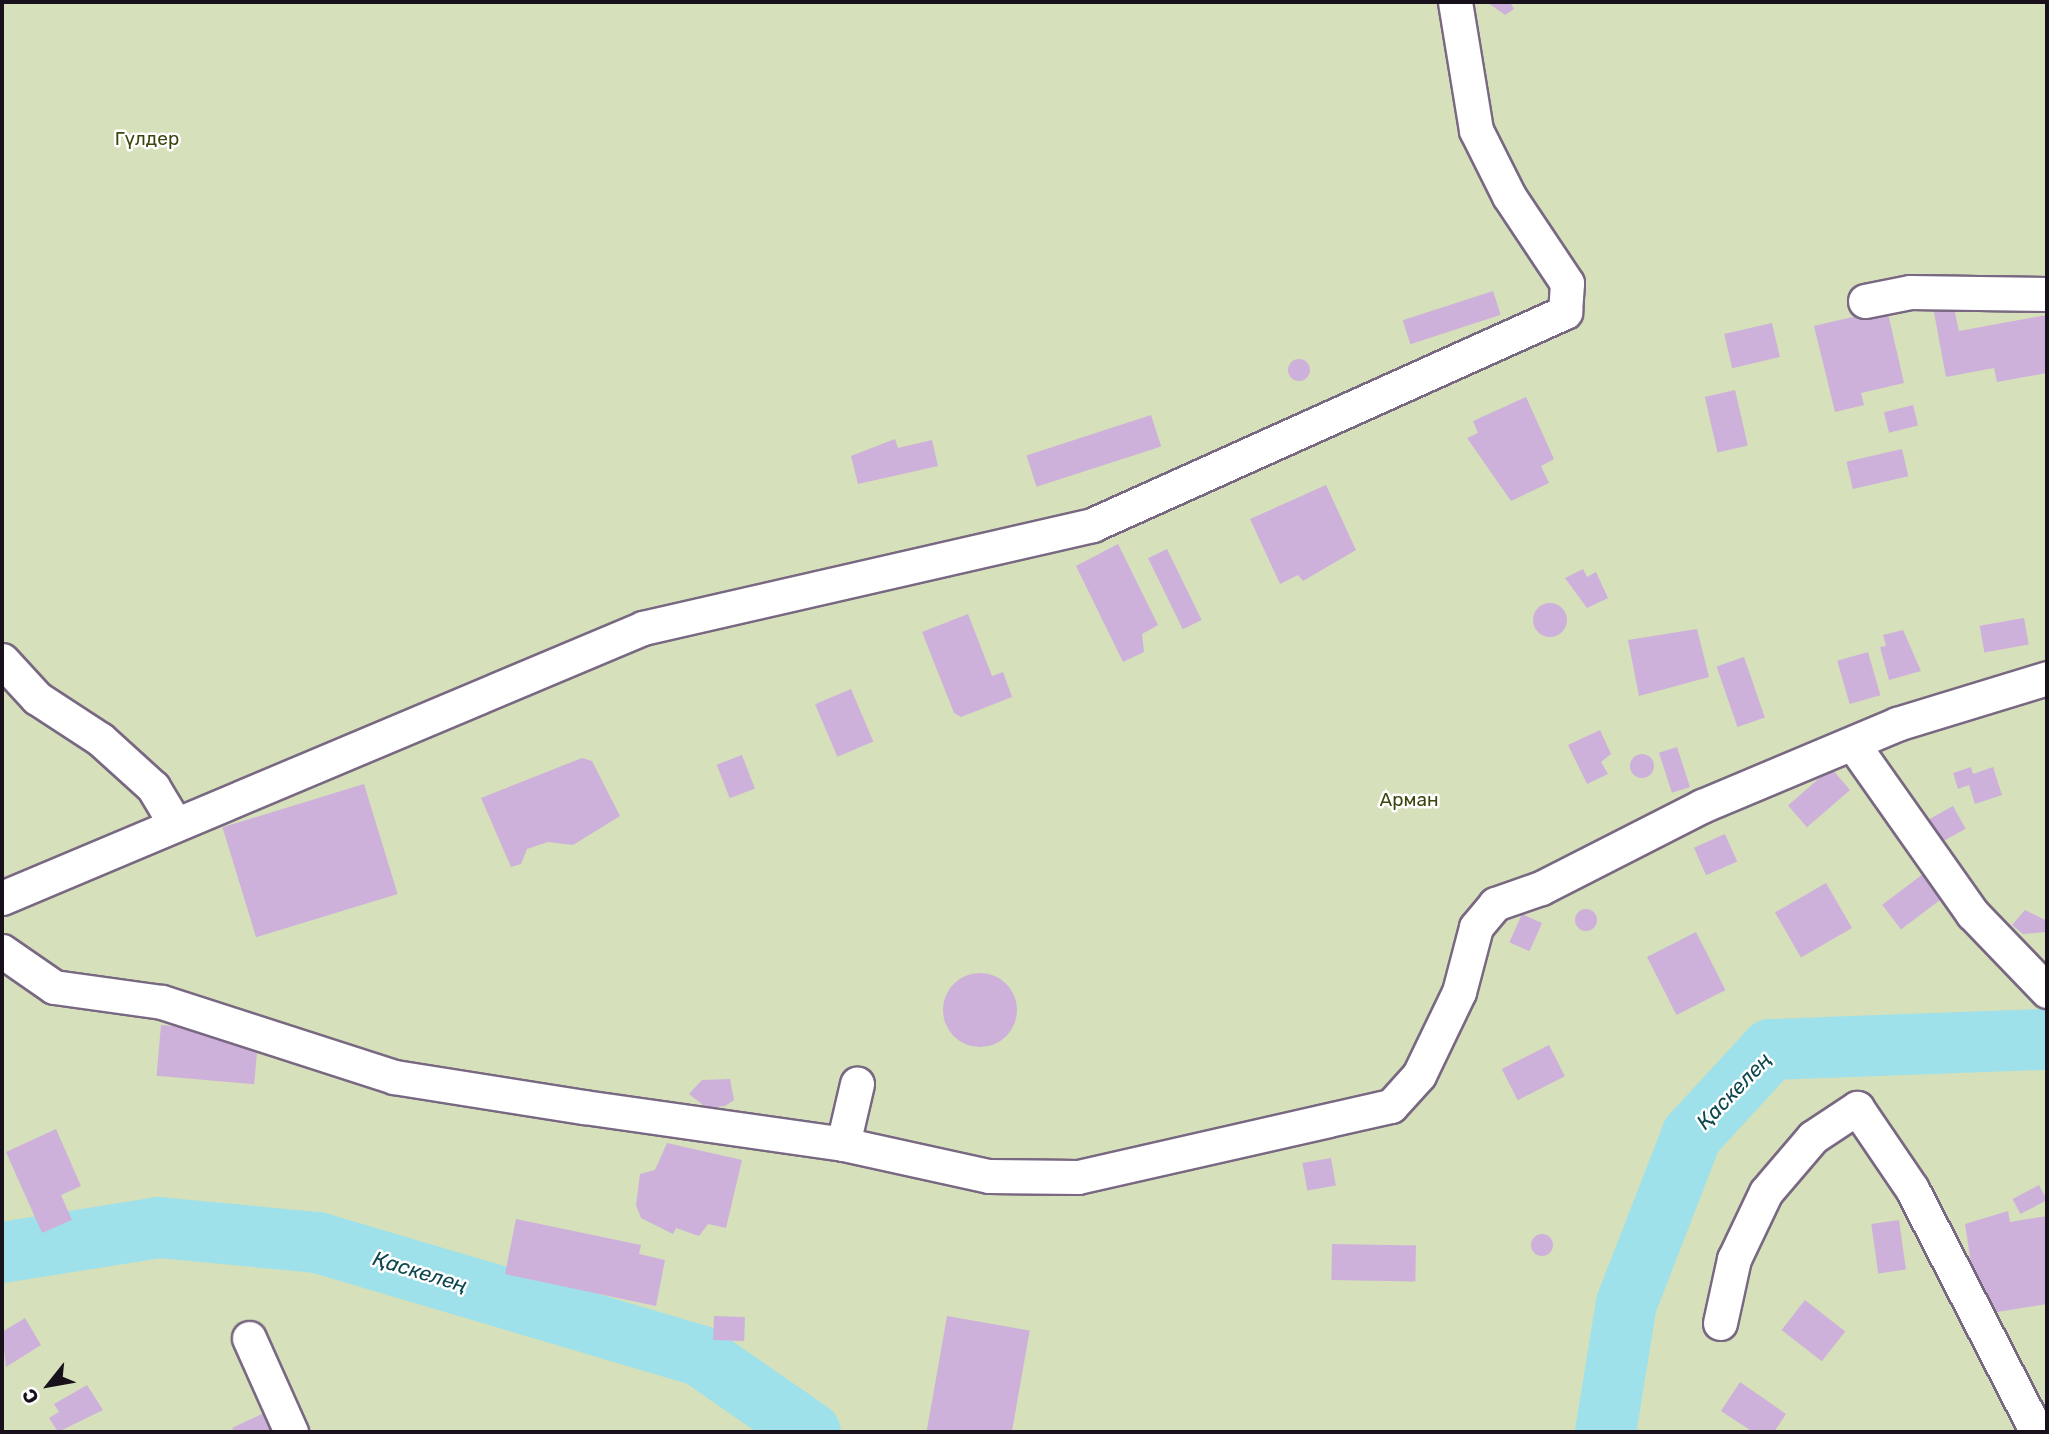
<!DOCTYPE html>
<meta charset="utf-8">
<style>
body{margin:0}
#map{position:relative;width:2049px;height:1434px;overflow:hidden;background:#f8f0fc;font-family:Rubik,sans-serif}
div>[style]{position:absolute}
.green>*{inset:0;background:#d6e0ba;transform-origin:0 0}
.river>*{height:61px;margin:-30.5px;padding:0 30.5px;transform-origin:30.5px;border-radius:30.5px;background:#9fe1ea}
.building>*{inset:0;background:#cdb1db;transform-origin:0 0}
.round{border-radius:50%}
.roads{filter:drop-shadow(2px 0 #796882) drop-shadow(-2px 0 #796882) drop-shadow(0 2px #796882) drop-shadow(0 -2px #796882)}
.street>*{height:33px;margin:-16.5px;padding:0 16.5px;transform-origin:16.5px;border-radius:16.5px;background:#fff}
span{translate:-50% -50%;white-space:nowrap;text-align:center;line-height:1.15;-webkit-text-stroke:5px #fff;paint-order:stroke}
.park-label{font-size:19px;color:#3b450d}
.water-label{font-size:21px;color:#0d484f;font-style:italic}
.frame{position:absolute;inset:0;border:4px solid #18111b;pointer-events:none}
.north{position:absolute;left:14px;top:1350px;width:70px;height:70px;-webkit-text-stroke:5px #fff;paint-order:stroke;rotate:239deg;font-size:19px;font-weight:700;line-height:28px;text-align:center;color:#18111b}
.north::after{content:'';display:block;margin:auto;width:24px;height:32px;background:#18111b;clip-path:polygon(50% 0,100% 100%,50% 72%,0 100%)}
</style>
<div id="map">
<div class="green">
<div style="left:2px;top:2px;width:2045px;height:1430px"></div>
</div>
<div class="river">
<div style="left:2px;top:1252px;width:158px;rotate:-9.1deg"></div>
<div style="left:158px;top:1227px;width:160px;rotate:5.4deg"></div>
<div style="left:317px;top:1242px;width:398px;rotate:16.5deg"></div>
<div style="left:699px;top:1355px;width:135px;rotate:34.7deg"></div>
<div style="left:1605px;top:1432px;width:131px;rotate:-80.8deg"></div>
<div style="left:1626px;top:1303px;width:180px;rotate:-68.8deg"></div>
<div style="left:1691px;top:1135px;width:117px;rotate:-47.4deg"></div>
<div style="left:1770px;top:1049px;width:277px;rotate:-2.1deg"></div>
</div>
<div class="building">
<div style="clip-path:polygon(1487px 2px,1510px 2px,1514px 9px,1505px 15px)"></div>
<div style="left:1493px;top:291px;width:25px;height:95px;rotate:72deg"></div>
<div style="clip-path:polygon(1953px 304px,1959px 331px,2047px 315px,2047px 373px,1997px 382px,1994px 368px,1946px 377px,1933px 307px)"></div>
<div style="clip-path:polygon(1887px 309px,1904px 383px,1861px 393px,1864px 405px,1835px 412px,1814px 326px)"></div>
<div style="left:1772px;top:323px;width:35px;height:49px;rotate:77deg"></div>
<div class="round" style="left:1288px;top:359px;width:22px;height:22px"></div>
<div style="left:1735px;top:390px;width:57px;height:31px;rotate:77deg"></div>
<div style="clip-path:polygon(1526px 397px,1554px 459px,1541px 466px,1549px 483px,1511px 501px,1467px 438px,1478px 433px,1473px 421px)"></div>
<div style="left:1913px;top:405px;width:21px;height:30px;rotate:76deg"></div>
<div style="left:1151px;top:415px;width:33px;height:131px;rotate:72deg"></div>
<div style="clip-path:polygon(895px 439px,898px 448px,932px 440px,938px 466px,858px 484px,851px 456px)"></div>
<div style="left:1902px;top:449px;width:28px;height:57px;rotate:77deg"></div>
<div style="clip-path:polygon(1326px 485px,1356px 550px,1303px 581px,1298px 575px,1280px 584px,1250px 519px)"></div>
<div style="clip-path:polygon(1118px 544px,1158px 625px,1142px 634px,1144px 652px,1123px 662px,1076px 566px)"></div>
<div style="left:1167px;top:549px;width:79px;height:21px;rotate:64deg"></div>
<div style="clip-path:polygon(1583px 569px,1587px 577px,1596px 572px,1608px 598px,1587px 608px,1565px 578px)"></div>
<div class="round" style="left:1533px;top:603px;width:34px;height:34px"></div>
<div style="clip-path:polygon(968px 614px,992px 676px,1003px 672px,1012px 697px,961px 717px,954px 713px,922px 632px)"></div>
<div style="left:2024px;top:618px;width:27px;height:45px;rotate:80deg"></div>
<div style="clip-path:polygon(1697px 629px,1709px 677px,1639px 696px,1628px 640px)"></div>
<div style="clip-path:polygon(1903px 630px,1921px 671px,1889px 680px,1880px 647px,1886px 646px,1883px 635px)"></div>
<div style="left:1868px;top:652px;width:45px;height:32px;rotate:74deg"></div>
<div style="left:1744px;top:657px;width:64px;height:29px;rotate:71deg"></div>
<div style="left:851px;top:689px;width:57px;height:39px;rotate:67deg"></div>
<div style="clip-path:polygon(1600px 730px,1611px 754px,1601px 762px,1608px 774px,1587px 784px,1568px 745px)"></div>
<div style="left:1677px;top:747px;width:42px;height:19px;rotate:72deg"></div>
<div class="round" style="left:1630px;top:754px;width:24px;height:24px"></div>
<div style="left:742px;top:755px;width:36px;height:27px;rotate:69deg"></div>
<div style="clip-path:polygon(582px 758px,592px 761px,620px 816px,573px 845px,548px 842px,527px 849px,521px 864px,511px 867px,481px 798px)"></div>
<div style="clip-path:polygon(1971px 767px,1973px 774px,1993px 767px,2002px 795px,1975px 804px,1969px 785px,1958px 789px,1953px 773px)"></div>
<div style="left:1831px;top:768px;width:29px;height:57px;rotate:49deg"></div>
<div style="left:364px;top:784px;width:115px;height:148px;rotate:73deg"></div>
<div style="left:1953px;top:806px;width:26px;height:32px;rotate:61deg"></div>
<div style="left:1725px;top:834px;width:30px;height:34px;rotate:66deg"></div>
<div style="left:1927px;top:871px;width:31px;height:56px;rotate:53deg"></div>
<div style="left:1826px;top:883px;width:52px;height:59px;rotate:60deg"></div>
<div class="round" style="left:1575px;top:909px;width:22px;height:22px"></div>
<div style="clip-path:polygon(2025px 910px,2045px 920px,2046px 932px,2023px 934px,2012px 925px)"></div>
<div style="left:1522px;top:914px;width:22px;height:31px;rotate:24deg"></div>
<div style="left:1696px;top:932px;width:65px;height:55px;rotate:63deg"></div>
<div class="round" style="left:943px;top:973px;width:74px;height:74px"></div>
<div style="left:161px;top:1025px;width:98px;height:51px;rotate:5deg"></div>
<div style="left:1549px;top:1045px;width:35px;height:53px;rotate:63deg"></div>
<div style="clip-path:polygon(730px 1079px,734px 1100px,725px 1106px,707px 1108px,689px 1094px,702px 1080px)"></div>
<div style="clip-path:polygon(56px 1129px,81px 1186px,61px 1195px,72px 1220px,42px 1233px,6px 1152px)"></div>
<div style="clip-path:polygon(667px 1143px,742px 1160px,726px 1228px,708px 1224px,699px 1236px,676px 1228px,673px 1234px,641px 1218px,636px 1205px,640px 1174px,655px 1170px)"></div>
<div style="left:1331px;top:1158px;width:28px;height:29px;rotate:80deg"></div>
<div style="left:2039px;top:1185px;width:17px;height:30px;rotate:62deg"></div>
<div style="clip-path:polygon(2008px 1211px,2010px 1222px,2047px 1216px,2047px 1304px,1979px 1315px,1965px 1224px)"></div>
<div style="clip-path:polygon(516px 1219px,641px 1245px,639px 1254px,665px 1260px,656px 1306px,505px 1274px)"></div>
<div style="left:1899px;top:1220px;width:50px;height:28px;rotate:82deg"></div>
<div class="round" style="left:1531px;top:1234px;width:22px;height:22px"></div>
<div style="left:1332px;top:1244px;width:84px;height:36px;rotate:1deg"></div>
<div style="left:1805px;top:1300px;width:51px;height:38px;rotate:38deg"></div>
<div style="left:714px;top:1316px;width:31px;height:24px;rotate:2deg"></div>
<div style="left:947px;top:1316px;width:84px;height:116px;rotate:10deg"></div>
<div style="clip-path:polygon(25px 1318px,41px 1345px,6px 1367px,2px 1332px)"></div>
<div style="clip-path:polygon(1740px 1382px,1786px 1414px,1774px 1432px,1753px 1432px,1721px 1411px)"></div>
<div style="clip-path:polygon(87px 1385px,103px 1410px,58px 1432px,49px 1418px,59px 1412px,54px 1404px)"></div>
<div style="clip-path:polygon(264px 1413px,273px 1432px,234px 1432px,232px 1428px)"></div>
</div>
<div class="roads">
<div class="street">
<div style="left:1865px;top:301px;width:46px;rotate:-11.3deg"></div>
<div style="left:1910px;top:292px;width:137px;rotate:0.8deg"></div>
<div style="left:2px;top:660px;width:52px;rotate:47.4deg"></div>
<div style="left:37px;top:698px;width:75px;rotate:33.1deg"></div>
<div style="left:100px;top:739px;width:72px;rotate:42.2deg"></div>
<div style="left:153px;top:787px;width:41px;rotate:59deg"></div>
<div style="left:1855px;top:747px;width:204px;rotate:54.8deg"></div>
<div style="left:1973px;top:914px;width:107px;rotate:46.1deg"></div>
<div style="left:2px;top:898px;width:696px;rotate:-22.84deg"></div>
<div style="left:643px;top:628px;width:461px;rotate:-12.9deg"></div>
<div style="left:1092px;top:525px;width:519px;rotate:-24.24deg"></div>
<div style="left:1565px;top:312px;width:29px;rotate:-86deg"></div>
<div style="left:1567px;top:283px;width:105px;rotate:-123.7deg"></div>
<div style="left:1509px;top:196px;width:74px;rotate:-116.6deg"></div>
<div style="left:1476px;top:130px;width:130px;rotate:-99.3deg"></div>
<div style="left:2px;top:951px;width:63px;rotate:34.7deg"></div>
<div style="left:54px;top:987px;width:109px;rotate:7.9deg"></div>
<div style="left:162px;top:1002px;width:244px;rotate:17.9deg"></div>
<div style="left:394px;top:1077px;width:192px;rotate:9deg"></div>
<div style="left:584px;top:1107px;width:262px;rotate:8.1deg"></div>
<div style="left:843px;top:1144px;width:62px;rotate:-76.9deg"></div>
<div style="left:843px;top:1144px;width:149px;rotate:12.4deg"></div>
<div style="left:989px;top:1176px;width:89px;rotate:0.6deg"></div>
<div style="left:1078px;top:1177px;width:321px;rotate:-12.8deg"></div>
<div style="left:1391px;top:1106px;width:42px;rotate:-47.9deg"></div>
<div style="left:1419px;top:1075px;width:92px;rotate:-64.3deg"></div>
<div style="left:1459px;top:992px;width:67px;rotate:-75.3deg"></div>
<div style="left:1476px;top:927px;width:30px;rotate:-50deg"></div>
<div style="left:1495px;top:904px;width:49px;rotate:-19.2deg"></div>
<div style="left:1541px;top:888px;width:181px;rotate:-27deg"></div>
<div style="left:1702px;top:806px;width:212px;rotate:-22.8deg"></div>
<div style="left:1897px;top:724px;width:157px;rotate:-17deg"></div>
<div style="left:1720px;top:1323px;width:66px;rotate:-77.7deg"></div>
<div style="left:1734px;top:1259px;width:74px;rotate:-64.5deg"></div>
<div style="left:1766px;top:1192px;width:72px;rotate:-49.5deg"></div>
<div style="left:1813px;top:1137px;width:53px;rotate:-33.4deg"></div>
<div style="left:1857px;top:1108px;width:98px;rotate:55.8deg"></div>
<div style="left:1912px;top:1189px;width:273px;rotate:62.8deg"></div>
<div style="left:249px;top:1338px;width:103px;rotate:65.9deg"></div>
</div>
</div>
<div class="park-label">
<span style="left:147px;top:139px">Гүлдер</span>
<span style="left:1409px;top:800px">Арман</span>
</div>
<div class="water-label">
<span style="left:1734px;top:1091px;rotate:-46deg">Қаскелең</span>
<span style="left:420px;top:1272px;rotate:17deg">Қаскелең</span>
</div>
<div class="frame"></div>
<div class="north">С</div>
</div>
